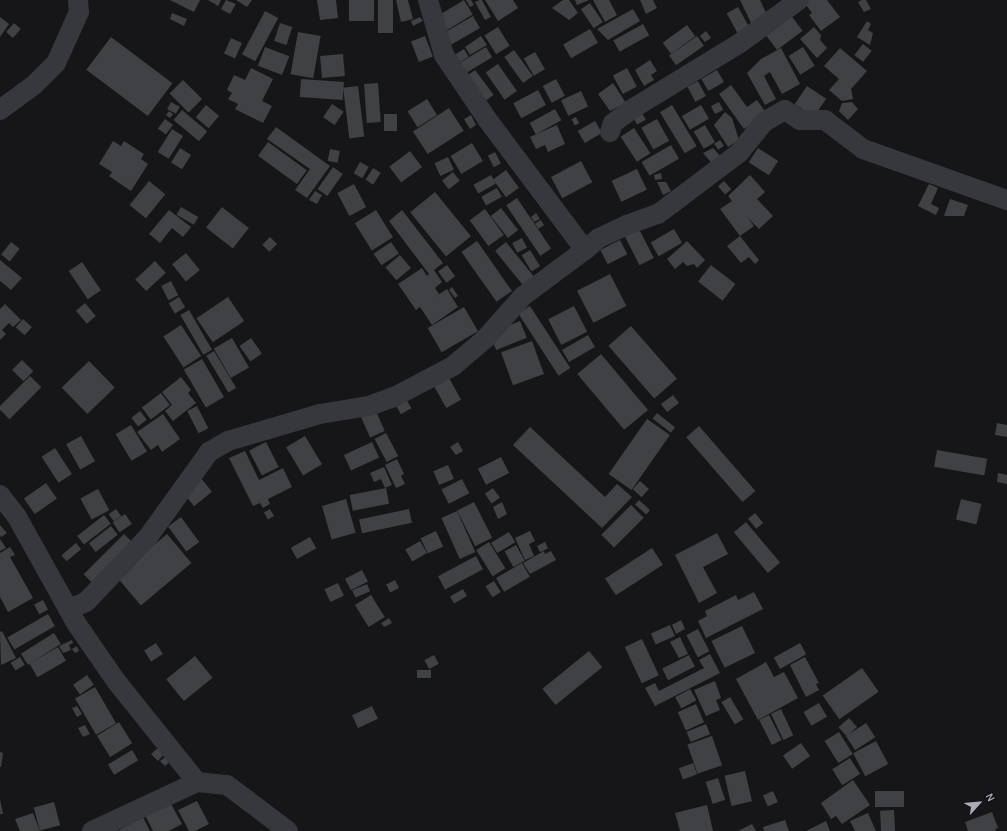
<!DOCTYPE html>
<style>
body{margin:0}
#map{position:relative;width:1007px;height:831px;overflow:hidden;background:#161618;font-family:Karla,sans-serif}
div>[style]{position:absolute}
.building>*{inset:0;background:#404145;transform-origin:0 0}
.minor>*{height:20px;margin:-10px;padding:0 10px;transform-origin:10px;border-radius:10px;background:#37383d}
span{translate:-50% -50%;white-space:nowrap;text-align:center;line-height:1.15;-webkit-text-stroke:4px #111113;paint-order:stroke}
.north{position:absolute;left:959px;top:783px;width:40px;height:40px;-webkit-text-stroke:3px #111113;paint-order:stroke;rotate:63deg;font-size:11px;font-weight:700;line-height:16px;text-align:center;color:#a8adb8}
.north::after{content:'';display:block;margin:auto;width:14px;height:18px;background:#a8adb8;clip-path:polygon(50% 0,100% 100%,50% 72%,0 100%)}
</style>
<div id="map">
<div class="building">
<div style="clip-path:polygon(170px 0,200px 0,194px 12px)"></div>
<div style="clip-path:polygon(208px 0,221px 0,218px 6px)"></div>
<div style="clip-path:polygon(226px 0,236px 4px,230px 14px,221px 9px)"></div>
<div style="clip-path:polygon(236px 0,252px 0,247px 7px)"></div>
<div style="clip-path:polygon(317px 0,336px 0,338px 18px,320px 20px)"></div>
<div style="left:349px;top:0;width:25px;height:21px"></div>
<div style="left:378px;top:0;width:15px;height:33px"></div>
<div style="clip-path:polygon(396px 0,408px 0,413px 19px,401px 22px)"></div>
<div style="left:464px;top:0;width:17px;height:30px;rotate:59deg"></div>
<div style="clip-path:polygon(466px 0,471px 0,474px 5px,470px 7px)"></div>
<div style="clip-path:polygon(480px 0,482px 0,491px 17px,485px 20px,475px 2px)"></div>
<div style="clip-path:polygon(485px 0,513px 0,518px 8px,498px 21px)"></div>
<div style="clip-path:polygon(563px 0,569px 0,578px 13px,569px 20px,552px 8px)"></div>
<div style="clip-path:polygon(575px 0,589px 0,577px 5px)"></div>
<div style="clip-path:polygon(593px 0,609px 0,617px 15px,605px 22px)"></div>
<div style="clip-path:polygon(640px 0,653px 0,657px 8px,646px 14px)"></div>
<div style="clip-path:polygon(740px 0,760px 0,767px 15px,751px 23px)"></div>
<div style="clip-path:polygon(807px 0,827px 0,840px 17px,821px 31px,809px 15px,812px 13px,804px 2px)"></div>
<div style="clip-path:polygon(862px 0,866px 0,871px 9px,864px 12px,858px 2px)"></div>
<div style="left:590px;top:3px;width:23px;height:11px;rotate:56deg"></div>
<div style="left:738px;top:7px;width:25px;height:13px;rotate:61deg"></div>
<div style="clip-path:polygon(633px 9px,640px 21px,608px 40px,597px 29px)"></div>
<div style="left:265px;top:11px;width:15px;height:49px;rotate:28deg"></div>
<div style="clip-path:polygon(172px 13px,187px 19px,184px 26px,170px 19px)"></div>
<div style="left:790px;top:14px;width:21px;height:32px;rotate:53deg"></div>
<div style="left:473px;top:16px;width:14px;height:36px;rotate:60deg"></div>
<div style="clip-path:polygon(0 17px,9px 24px,0 37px)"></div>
<div style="clip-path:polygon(420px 17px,423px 21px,413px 26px,411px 21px)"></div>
<div style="clip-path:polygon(867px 21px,871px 24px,868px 30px,873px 33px,870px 45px,857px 37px)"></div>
<div style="left:14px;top:23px;width:9px;height:12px;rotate:41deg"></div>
<div style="left:280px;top:23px;width:13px;height:19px;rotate:18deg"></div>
<div style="left:643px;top:24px;width:13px;height:34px;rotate:61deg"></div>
<div style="left:687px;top:25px;width:14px;height:30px;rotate:54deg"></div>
<div style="left:498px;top:27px;width:22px;height:16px;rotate:58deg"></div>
<div style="clip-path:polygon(814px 27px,821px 35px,820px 40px,827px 48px,817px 58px,800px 39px)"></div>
<div style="left:590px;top:29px;width:16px;height:31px;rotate:60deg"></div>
<div style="clip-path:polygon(706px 31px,711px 38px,705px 42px,700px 36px)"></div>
<div style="left:298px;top:32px;width:23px;height:43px;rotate:10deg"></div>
<div style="left:425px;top:36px;width:22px;height:15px;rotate:69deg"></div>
<div style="clip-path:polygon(481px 36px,487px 45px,470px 55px,465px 47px)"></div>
<div style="left:697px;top:36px;width:12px;height:34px;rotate:55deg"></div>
<div style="left:111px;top:37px;width:77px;height:41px;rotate:37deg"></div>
<div style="left:231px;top:38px;width:12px;height:17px;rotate:24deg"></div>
<div style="left:863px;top:44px;width:11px;height:14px;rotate:38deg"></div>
<div style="left:265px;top:47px;width:26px;height:20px;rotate:21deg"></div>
<div style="left:486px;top:47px;width:12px;height:32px;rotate:59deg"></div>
<div style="left:803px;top:47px;width:22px;height:17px;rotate:58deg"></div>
<div style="clip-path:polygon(781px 48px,800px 84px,782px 94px,770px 72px,764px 76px,776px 99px,765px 105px,747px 73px,761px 59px)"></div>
<div style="clip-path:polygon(840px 48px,867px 71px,851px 89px,853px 99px,842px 101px,829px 90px,839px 79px,824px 66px)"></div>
<div style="left:464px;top:49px;width:9px;height:13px;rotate:58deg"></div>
<div style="left:514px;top:50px;width:32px;height:12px;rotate:54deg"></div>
<div style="left:535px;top:52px;width:20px;height:13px;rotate:60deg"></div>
<div style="left:343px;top:54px;width:22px;height:23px;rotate:85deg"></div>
<div style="clip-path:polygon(650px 60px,657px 71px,651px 75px,654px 80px,644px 86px,635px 70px)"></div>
<div style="left:498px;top:64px;width:33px;height:15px;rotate:55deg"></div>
<div style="clip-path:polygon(251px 68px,273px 79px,262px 101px,272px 106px,263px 123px,235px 109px,238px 104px,228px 99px,232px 93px,227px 90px,234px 75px,245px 80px)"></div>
<div style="left:627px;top:68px;width:21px;height:16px;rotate:62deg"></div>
<div style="left:475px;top:70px;width:31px;height:14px;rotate:53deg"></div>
<div style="left:717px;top:70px;width:14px;height:18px;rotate:60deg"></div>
<div style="left:301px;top:79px;width:43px;height:18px;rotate:4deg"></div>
<div style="left:556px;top:79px;width:19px;height:15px;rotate:62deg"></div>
<div style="left:183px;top:80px;width:27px;height:19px;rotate:45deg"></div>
<div style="left:698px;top:81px;width:17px;height:12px;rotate:62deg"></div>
<div style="left:378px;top:83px;width:39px;height:14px;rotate:86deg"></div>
<div style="clip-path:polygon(613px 83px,626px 103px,610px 111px,598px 94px)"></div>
<div style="clip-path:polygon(731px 85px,747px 107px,757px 100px,766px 113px,744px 129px,719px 94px)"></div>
<div style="left:358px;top:86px;width:51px;height:15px;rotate:83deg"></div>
<div style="left:807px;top:86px;width:23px;height:22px;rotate:34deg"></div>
<div style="left:538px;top:90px;width:17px;height:28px;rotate:62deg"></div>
<div style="left:581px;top:91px;width:17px;height:22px;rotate:65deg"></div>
<div style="left:427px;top:99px;width:19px;height:23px;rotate:58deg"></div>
<div style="left:171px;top:102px;width:10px;height:8px;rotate:29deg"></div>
<div style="left:719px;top:102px;width:9px;height:9px;rotate:63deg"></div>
<div style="clip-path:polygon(852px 102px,858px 109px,848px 120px,839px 111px,842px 103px)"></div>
<div style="left:332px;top:104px;width:14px;height:16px;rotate:34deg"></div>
<div style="left:206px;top:105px;width:17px;height:16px;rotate:40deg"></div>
<div style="left:672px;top:105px;width:48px;height:14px;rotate:59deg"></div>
<div style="left:701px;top:105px;width:16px;height:22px;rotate:60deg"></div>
<div style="left:449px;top:108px;width:27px;height:43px;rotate:57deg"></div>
<div style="left:555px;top:109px;width:13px;height:29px;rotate:61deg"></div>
<div style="left:182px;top:110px;width:33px;height:13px;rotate:40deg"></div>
<div style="left:169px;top:111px;width:5px;height:5px;rotate:37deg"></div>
<div style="left:641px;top:111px;width:10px;height:10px;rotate:61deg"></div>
<div style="clip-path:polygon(725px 112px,732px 118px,739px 140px,728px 147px,714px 125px)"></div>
<div style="left:384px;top:114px;width:13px;height:17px"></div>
<div style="clip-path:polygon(471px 115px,476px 125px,470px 129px,464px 119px)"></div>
<div style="left:576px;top:117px;width:7px;height:5px;rotate:63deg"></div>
<div style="left:165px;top:119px;width:10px;height:12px;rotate:37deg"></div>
<div style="left:657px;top:119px;width:25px;height:18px;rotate:61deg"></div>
<div style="left:595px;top:121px;width:14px;height:20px;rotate:60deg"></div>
<div style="clip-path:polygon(557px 125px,565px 144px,548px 152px,545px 145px,536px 149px,530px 137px)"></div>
<div style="left:705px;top:125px;width:20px;height:13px;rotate:60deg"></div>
<div style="clip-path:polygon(276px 127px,330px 166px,307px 198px,295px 190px,310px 169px,267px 139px)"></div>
<div style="left:634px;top:128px;width:30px;height:16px;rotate:57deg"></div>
<div style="left:172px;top:129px;width:13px;height:27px;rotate:32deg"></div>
<div style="left:720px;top:140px;width:7px;height:7px;rotate:56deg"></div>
<div style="clip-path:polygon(113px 141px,121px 146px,124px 141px,144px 154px,141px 159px,148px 164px,131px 191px,109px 176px,112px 172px,99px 164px)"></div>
<div style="left:268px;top:142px;width:48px;height:17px;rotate:36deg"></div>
<div style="left:472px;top:143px;width:21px;height:25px;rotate:59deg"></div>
<div style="left:671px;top:145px;width:16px;height:34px;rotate:60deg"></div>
<div style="left:180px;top:148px;width:13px;height:17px;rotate:32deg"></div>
<div style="clip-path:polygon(713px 148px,722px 158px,714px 166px,703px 153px)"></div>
<div style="left:758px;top:148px;width:24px;height:17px;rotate:33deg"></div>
<div style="left:330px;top:149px;width:10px;height:12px;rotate:11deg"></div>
<div style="left:410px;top:151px;width:20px;height:26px;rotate:53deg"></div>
<div style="left:495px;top:152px;width:13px;height:8px;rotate:63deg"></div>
<div style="left:448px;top:157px;width:14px;height:15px;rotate:65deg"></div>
<div style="left:581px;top:161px;width:24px;height:34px;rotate:62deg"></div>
<div style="left:360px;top:162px;width:10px;height:13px;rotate:29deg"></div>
<div style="left:333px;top:167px;width:12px;height:27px;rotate:35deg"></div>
<div style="left:373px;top:168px;width:9px;height:14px;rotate:32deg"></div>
<div style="left:637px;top:169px;width:23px;height:28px;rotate:65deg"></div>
<div style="left:506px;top:170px;width:22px;height:16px;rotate:54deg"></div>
<div style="left:453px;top:172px;width:11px;height:14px;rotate:52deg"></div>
<div style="clip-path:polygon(661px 173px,662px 179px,655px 180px,654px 175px)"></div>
<div style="left:491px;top:175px;width:10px;height:20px;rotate:61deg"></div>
<div style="clip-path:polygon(750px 175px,765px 192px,757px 199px,773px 216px,759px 229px,747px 217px,754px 226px,740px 236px,720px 209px,732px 201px,728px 196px)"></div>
<div style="left:149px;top:181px;width:21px;height:31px;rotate:39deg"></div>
<div style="left:724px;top:181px;width:11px;height:8px;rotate:49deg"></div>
<div style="clip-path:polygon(657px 182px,666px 182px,671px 191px,663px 195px)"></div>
<div style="left:354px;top:184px;width:26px;height:19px;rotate:62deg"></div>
<div style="clip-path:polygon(929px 184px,938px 188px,931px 204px,939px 208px,936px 215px,918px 206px)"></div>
<div style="left:497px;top:188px;width:10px;height:18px;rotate:61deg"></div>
<div style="clip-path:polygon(315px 191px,322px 195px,317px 204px,309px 200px)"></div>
<div style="left:435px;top:192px;width:57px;height:32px;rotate:51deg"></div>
<div style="left:517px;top:198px;width:61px;height:13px;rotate:56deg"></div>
<div style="clip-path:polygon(950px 199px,968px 205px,964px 216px,944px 216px)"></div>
<div style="left:181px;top:207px;width:20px;height:9px;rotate:30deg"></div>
<div style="left:222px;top:207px;width:34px;height:26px;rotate:38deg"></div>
<div style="left:501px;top:208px;width:28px;height:13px;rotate:52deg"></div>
<div style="left:485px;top:209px;width:32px;height:19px;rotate:54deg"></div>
<div style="clip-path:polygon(169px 210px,191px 227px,183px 237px,172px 228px,160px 243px,149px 234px)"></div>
<div style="left:376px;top:210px;width:32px;height:25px;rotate:58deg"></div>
<div style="clip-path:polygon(402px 210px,443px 263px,434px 270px,442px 282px,435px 288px,439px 294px,430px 300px,447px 289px,458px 307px,432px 325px,420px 307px,416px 310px,398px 284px,422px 268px,427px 276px,429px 274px,389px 221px)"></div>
<div style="clip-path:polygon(536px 213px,540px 219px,534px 222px,531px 217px)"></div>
<div style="left:541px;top:220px;width:6px;height:7px;rotate:59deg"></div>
<div style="left:637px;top:225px;width:37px;height:16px;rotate:63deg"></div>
<div style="left:674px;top:229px;width:16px;height:27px;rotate:60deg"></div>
<div style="clip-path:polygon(740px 236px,759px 260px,755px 264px,749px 257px,741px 263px,727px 246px)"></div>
<div style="left:270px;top:237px;width:10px;height:11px;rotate:45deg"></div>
<div style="left:522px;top:238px;width:11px;height:11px;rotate:63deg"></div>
<div style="left:620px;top:240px;width:16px;height:22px;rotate:63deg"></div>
<div style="left:477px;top:241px;width:61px;height:19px;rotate:55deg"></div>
<div style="clip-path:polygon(687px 241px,705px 260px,697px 268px,694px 264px,687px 266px,683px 262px,675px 269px,667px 259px)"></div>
<div style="left:11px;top:242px;width:11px;height:16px;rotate:38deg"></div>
<div style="left:391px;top:242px;width:14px;height:21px;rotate:56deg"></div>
<div style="left:506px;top:242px;width:45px;height:14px;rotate:51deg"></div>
<div style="left:530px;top:250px;width:19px;height:10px;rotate:58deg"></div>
<div style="left:186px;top:253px;width:22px;height:18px;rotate:51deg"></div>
<div style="left:400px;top:255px;width:17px;height:19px;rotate:50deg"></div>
<div style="clip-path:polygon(0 260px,22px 278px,11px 290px,0 281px)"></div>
<div style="left:155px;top:261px;width:16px;height:27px;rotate:47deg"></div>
<div style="left:82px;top:262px;width:34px;height:16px;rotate:56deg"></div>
<div style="left:447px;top:265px;width:14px;height:11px;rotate:54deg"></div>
<div style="left:711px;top:265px;width:31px;height:21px;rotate:38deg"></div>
<div style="left:610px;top:274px;width:36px;height:37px;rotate:63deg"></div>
<div style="left:171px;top:281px;width:16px;height:11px;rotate:63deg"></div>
<div style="clip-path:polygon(452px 287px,458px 296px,455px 298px,449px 290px)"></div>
<div style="left:179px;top:297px;width:12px;height:12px;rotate:59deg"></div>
<div style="left:228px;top:297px;width:29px;height:38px;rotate:56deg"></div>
<div style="left:85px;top:303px;width:17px;height:12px;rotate:50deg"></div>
<div style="clip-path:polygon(5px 304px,21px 320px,13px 327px,9px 323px,2px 330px,6px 334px,0 340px,0 309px)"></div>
<div style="left:530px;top:306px;width:74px;height:14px;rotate:57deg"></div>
<div style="left:574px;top:306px;width:29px;height:29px;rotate:63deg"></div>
<div style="left:464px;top:307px;width:28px;height:42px;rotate:60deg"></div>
<div style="left:189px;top:310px;width:46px;height:10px;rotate:60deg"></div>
<div style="left:23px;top:319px;width:12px;height:11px;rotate:42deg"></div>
<div style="left:520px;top:321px;width:18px;height:33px;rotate:68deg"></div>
<div style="left:181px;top:325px;width:37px;height:21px;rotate:57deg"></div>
<div style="left:631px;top:326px;width:70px;height:30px;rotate:49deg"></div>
<div style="left:588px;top:335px;width:14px;height:30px;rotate:60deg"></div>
<div style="left:232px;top:338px;width:34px;height:21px;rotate:60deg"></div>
<div style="left:251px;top:338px;width:19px;height:14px;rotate:55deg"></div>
<div style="left:532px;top:341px;width:35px;height:33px;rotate:70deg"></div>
<div style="left:214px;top:351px;width:43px;height:9px;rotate:59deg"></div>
<div style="left:601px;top:354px;width:73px;height:31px;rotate:50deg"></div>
<div style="left:202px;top:359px;width:44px;height:21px;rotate:60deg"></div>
<div style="left:22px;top:360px;width:16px;height:14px;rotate:45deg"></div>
<div style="left:89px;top:361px;width:37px;height:38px;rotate:46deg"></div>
<div style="left:30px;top:376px;width:16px;height:45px;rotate:45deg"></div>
<div style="clip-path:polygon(181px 377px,191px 390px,188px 393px,196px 403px,173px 421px,165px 411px,172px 405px,162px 392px)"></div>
<div style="left:449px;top:378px;width:25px;height:17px;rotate:61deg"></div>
<div style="left:161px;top:393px;width:15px;height:24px;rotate:53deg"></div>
<div style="left:673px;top:395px;width:10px;height:15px;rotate:53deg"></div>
<div style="left:405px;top:397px;width:13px;height:12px;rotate:61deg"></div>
<div style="left:197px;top:406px;width:25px;height:11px;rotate:63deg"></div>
<div style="left:375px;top:409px;width:24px;height:16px;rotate:66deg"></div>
<div style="left:140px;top:411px;width:11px;height:11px;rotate:52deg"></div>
<div style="left:657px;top:413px;width:23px;height:7px;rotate:38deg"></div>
<div style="clip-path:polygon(163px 414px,180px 439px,162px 452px,158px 445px,151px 450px,137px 432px)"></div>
<div style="left:647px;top:419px;width:28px;height:67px;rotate:35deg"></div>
<div style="clip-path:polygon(997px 423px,1007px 425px,1007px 437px,995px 435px)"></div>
<div style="left:131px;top:425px;width:31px;height:18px;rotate:59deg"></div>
<div style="left:699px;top:426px;width:86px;height:17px;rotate:49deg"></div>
<div style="clip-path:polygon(530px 427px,605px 497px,617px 484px,632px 497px,602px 528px,513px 445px)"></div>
<div style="left:386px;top:433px;width:26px;height:13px;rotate:62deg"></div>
<div style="left:81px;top:436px;width:29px;height:17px;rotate:61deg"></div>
<div style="left:305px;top:436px;width:33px;height:22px;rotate:59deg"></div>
<div style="left:266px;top:442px;width:28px;height:19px;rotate:63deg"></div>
<div style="left:372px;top:442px;width:17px;height:31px;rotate:65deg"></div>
<div style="clip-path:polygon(458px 442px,463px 451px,456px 455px,450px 447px)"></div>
<div style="left:55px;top:448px;width:31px;height:16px;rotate:57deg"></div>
<div style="left:937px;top:450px;width:51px;height:17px;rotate:10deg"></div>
<div style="clip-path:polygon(245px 451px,259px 480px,283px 468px,292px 487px,268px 499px,270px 504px,263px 508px,260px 503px,253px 506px,229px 458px)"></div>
<div style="left:501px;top:457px;width:18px;height:26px;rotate:63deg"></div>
<div style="clip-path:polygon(397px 459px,404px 474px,401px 476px,405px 484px,396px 488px,385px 465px)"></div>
<div style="left:448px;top:465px;width:15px;height:16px;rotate:67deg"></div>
<div style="clip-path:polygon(384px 467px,392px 485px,385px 488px,381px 479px,374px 482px,370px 473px)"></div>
<div style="clip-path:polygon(998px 473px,1007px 475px,1007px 484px,997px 482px)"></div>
<div style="left:200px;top:477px;width:19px;height:23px;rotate:51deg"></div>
<div style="left:462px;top:479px;width:16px;height:23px;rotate:63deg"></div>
<div style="left:640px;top:481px;width:12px;height:11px;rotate:42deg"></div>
<div style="left:46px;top:483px;width:19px;height:27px;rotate:55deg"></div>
<div style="left:386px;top:488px;width:16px;height:37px;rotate:79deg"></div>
<div style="left:493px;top:488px;width:12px;height:10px;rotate:55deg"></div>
<div style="left:98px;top:489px;width:24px;height:20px;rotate:62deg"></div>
<div style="left:346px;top:499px;width:35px;height:25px;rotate:74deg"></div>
<div style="left:961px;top:499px;width:21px;height:21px;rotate:14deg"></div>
<div style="left:639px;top:500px;width:15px;height:6px;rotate:42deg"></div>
<div style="left:474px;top:502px;width:40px;height:19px;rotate:63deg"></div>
<div style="clip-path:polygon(502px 502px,507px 514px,498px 519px,493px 507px)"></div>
<div style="left:631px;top:505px;width:18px;height:42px;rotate:45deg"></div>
<div style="left:116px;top:509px;width:9px;height:9px;rotate:54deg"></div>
<div style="left:270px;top:509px;width:8px;height:7px;rotate:60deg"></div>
<div style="left:409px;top:509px;width:14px;height:51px;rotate:78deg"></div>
<div style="left:457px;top:511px;width:45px;height:17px;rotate:66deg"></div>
<div style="left:755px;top:513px;width:13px;height:9px;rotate:51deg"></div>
<div style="left:125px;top:514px;width:12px;height:15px;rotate:55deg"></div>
<div style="left:104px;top:515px;width:11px;height:34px;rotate:52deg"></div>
<div style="left:181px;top:517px;width:31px;height:16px;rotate:54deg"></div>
<div style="left:746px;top:522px;width:53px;height:16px;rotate:50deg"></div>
<div style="clip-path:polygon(0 525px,7px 533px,1px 537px,0 535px)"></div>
<div style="left:111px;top:526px;width:11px;height:28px;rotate:52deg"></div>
<div style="left:436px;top:531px;width:17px;height:17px;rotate:65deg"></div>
<div style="clip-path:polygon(530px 531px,535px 541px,529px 544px,534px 556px,525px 560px,515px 538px)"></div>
<div style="left:509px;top:532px;width:12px;height:21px;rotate:59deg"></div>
<div style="clip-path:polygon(717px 533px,728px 554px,703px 567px,717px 593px,699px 603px,675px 555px)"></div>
<div style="left:124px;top:534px;width:11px;height:57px;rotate:45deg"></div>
<div style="left:167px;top:534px;width:38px;height:66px;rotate:50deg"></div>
<div style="left:310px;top:537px;width:13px;height:22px;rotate:61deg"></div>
<div style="clip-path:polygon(0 539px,6px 548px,0 551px)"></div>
<div style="left:420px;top:541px;width:14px;height:17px;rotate:60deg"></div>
<div style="left:489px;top:542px;width:31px;height:15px;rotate:58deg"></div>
<div style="left:545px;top:542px;width:7px;height:9px;rotate:63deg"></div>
<div style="left:76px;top:543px;width:8px;height:19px;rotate:50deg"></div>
<div style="left:516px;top:545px;width:18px;height:13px;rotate:61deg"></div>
<div style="clip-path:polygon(10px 547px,15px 555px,10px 557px,33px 598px,8px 612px,0 597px,0 553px)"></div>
<div style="left:652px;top:548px;width:20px;height:56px;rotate:57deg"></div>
<div style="clip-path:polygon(544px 551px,545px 554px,551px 551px,556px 560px,530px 574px,523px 563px)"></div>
<div style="left:476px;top:556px;width:15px;height:43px;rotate:62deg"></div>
<div style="left:522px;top:563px;width:16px;height:30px;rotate:60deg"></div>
<div style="left:362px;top:570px;width:13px;height:19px;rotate:63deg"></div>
<div style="left:395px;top:580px;width:9px;height:10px;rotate:63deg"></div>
<div style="left:494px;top:581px;width:13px;height:10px;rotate:58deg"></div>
<div style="left:338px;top:583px;width:14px;height:15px;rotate:65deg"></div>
<div style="left:367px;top:584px;width:8px;height:16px;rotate:67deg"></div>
<div style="left:463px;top:589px;width:8px;height:15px;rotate:60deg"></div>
<div style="clip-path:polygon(754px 592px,763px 609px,706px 638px,698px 621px,707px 616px,705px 611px,736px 595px,738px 600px)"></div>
<div style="left:371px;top:595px;width:26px;height:19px;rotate:58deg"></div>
<div style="left:43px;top:600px;width:11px;height:10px;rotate:63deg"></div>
<div style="left:48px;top:614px;width:14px;height:47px;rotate:60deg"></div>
<div style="clip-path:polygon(389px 618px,392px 623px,384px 627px,381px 623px)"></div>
<div style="clip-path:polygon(681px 620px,685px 629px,676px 634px,672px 625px)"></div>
<div style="left:670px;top:625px;width:12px;height:21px;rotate:66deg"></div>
<div style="left:742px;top:626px;width:30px;height:34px;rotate:64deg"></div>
<div style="left:698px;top:629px;width:25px;height:13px;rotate:63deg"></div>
<div style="clip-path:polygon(2px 631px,16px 658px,1px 665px,0 632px)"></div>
<div style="left:54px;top:633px;width:13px;height:39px;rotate:58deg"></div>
<div style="clip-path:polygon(680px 637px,688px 654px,679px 658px,670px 642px)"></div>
<div style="left:642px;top:639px;width:40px;height:19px;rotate:65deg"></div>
<div style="clip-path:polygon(72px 640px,73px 643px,69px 645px,71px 650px,63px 653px,59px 646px)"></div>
<div style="left:156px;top:643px;width:13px;height:14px;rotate:58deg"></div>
<div style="left:800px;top:643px;width:13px;height:30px;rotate:61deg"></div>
<div style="clip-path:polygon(77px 646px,79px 651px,75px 653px,72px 649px)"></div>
<div style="left:58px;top:647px;width:16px;height:33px;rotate:60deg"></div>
<div style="left:589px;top:651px;width:21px;height:60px;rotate:51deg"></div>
<div style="clip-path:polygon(710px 654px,720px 673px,655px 706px,645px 688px,655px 683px,659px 691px,704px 668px,699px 660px)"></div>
<div style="left:434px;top:655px;width:10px;height:11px;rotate:61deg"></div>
<div style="left:689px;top:655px;width:13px;height:30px;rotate:63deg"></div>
<div style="left:195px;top:656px;width:28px;height:37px;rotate:51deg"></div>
<div style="left:20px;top:657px;width:9px;height:11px;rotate:58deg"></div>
<div style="clip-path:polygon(805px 657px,819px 683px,816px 684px,819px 690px,806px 697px,790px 665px)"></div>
<div style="clip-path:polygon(766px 662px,774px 677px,784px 672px,798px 698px,758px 720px,736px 679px)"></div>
<div style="left:862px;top:668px;width:29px;height:48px;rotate:55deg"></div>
<div style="left:431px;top:670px;width:8px;height:14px;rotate:90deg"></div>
<div style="left:87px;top:675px;width:12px;height:17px;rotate:55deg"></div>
<div style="clip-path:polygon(715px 681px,721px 698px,716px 700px,720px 710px,706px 716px,694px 690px)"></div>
<div style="left:95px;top:687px;width:42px;height:23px;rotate:60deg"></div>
<div style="left:690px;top:689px;width:13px;height:17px;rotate:61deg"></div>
<div style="left:730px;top:697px;width:26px;height:10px;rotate:59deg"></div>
<div style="left:819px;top:703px;width:16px;height:18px;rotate:60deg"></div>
<div style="left:696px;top:704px;width:20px;height:20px;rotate:66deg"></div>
<div style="clip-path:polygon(77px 706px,82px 714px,77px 717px,72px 708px)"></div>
<div style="left:372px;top:706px;width:14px;height:22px;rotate:65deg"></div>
<div style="left:781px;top:709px;width:29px;height:11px;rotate:65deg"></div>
<div style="left:769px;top:715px;width:28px;height:11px;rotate:63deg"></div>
<div style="left:849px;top:718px;width:12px;height:14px;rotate:48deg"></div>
<div style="left:119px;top:722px;width:25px;height:26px;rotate:58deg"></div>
<div style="left:866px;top:723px;width:17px;height:24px;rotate:57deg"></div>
<div style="left:706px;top:724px;width:11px;height:21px;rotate:68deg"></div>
<div style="clip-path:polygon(85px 725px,90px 734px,83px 737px,78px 728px)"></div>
<div style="left:839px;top:732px;width:26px;height:17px;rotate:58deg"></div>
<div style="left:712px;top:736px;width:31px;height:26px;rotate:71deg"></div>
<div style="left:876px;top:741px;width:26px;height:26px;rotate:62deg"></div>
<div style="left:801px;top:743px;width:16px;height:22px;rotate:55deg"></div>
<div style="clip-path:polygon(158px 748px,164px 754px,158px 761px,151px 754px)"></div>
<div style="left:132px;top:750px;width:12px;height:28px;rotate:59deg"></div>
<div style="clip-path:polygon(0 752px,3px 753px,1px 767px,0 767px)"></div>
<div style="clip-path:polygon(167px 756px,171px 761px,165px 766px,160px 761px)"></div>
<div style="left:850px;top:758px;width:19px;height:21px;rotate:58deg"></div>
<div style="left:693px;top:763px;width:12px;height:15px;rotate:70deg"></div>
<div style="left:745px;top:771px;width:31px;height:21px;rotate:77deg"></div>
<div style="left:718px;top:778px;width:23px;height:13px;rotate:72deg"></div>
<div style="clip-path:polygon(853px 780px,870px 805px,842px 824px,836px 816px,831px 819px,821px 803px)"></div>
<div style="left:773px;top:791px;width:12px;height:11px;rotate:66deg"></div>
<div style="left:875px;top:791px;width:29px;height:16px"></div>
<div style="clip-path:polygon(0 799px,3px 814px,0 814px)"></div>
<div style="clip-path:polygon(169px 800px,182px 824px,169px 831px,153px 831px,144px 813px)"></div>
<div style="clip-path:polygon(197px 801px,209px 824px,195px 831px,189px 831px,178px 810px)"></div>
<div style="left:54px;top:802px;width:24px;height:21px;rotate:75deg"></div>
<div style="clip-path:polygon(707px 805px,713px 831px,680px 831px,675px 813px)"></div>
<div style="left:894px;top:810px;width:21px;height:14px;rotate:87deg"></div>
<div style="clip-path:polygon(992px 812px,998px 828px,995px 829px,996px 831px,968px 831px,965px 822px)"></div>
<div style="clip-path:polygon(33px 813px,40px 831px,20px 831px,15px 819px)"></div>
<div style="clip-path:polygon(868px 813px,876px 831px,855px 831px,850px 821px)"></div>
<div style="clip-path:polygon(143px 817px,150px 831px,117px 831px)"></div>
<div style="clip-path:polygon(785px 820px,789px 831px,764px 831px,763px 827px)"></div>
<div style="clip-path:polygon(826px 821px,830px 831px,806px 831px)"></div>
<div style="clip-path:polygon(752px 824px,756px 831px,738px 831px)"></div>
</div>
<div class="minor">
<div style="left:0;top:110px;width:42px;rotate:-36.3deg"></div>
<div style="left:34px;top:85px;width:31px;rotate:-45deg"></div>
<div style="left:56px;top:63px;width:56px;rotate:-65.7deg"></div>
<div style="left:79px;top:12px;width:12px;rotate:-95deg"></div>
<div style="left:610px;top:132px;width:9px;rotate:-72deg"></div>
<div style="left:613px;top:123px;width:24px;rotate:-36deg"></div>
<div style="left:632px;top:109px;width:127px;rotate:-31.4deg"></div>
<div style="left:740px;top:43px;width:73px;rotate:-36.1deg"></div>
<div style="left:585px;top:250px;width:18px;rotate:-41deg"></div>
<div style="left:599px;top:238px;width:31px;rotate:-25deg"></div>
<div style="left:627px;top:225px;width:33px;rotate:-20deg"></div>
<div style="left:658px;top:214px;width:101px;rotate:-37deg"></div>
<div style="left:739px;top:153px;width:40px;rotate:-51deg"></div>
<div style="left:764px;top:122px;width:24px;rotate:-30deg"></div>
<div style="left:785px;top:110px;width:18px;rotate:34deg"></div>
<div style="left:800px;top:120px;width:25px"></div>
<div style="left:825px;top:120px;width:48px;rotate:37.3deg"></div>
<div style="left:863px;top:149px;width:153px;rotate:19.5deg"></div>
<div style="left:0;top:495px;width:28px;rotate:52deg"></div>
<div style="left:17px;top:517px;width:121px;rotate:60.9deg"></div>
<div style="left:76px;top:623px;width:70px;rotate:55.4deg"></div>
<div style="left:116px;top:681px;width:129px;rotate:51.3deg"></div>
<div style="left:197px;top:782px;width:30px;rotate:6deg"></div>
<div style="left:227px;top:785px;width:76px;rotate:37deg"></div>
<div style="left:68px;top:609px;width:19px;rotate:-21deg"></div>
<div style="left:86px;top:602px;width:90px;rotate:-46.4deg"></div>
<div style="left:148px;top:537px;width:105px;rotate:-54.3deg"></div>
<div style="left:209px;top:452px;width:22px;rotate:-30deg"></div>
<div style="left:228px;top:441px;width:96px;rotate:-16.4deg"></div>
<div style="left:320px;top:414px;width:50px;rotate:-9.3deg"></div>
<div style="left:369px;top:406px;width:27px;rotate:-20deg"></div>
<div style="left:394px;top:397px;width:67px;rotate:-27.7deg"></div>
<div style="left:453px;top:366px;width:42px;rotate:-40.2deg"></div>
<div style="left:485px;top:339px;width:57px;rotate:-48.5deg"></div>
<div style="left:523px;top:296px;width:77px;rotate:-36.6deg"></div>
<div style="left:585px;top:250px;width:164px;rotate:-126.8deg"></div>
<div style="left:487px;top:119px;width:77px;rotate:-123.9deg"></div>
<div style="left:444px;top:55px;width:57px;rotate:-106.2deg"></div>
<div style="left:92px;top:831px;width:116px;rotate:-25deg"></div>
</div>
<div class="north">N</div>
</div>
